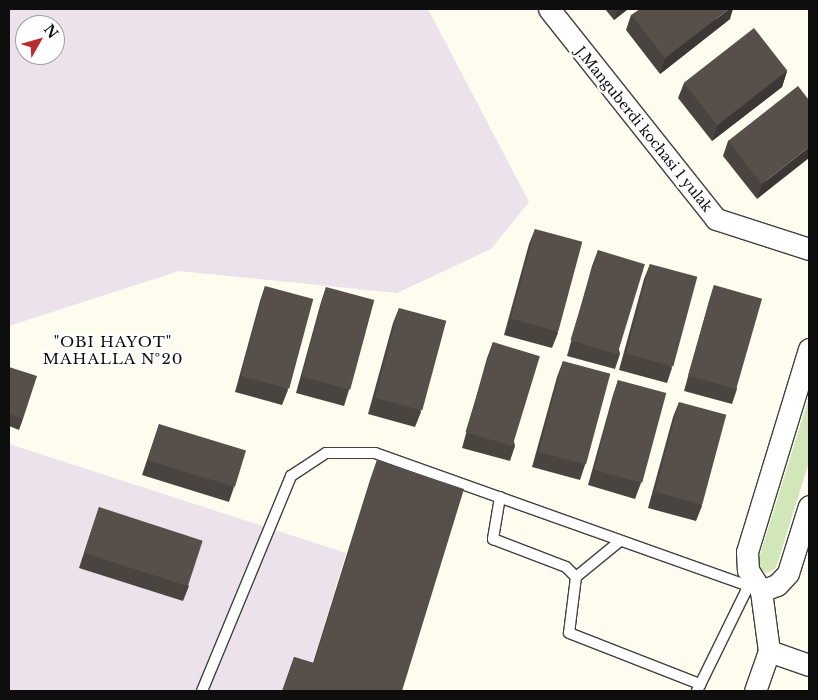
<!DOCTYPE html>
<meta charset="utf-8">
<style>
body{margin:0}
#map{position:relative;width:818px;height:700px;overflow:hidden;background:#fefcef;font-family:"Libre Baskerville",serif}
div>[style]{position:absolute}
.industrial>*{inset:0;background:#ebe2ec}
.green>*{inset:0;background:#d1e7ba}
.roads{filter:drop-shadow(1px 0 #414141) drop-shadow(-1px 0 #414141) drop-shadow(0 1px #414141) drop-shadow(0 -1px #414141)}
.service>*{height:10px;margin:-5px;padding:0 5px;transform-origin:5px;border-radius:5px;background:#fff}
.minor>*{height:21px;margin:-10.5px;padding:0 10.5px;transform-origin:10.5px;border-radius:10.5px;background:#fff}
.wall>*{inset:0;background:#4a4440}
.shaded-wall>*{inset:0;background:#3c3734}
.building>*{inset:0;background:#564f4a;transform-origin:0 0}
span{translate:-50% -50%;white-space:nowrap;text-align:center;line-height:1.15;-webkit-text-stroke:5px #fff;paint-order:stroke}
.street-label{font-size:14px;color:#0e0e0e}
.neighbourhood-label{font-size:15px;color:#0e0e0e;letter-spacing:1px}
.frame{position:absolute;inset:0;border:10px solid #0e0e0e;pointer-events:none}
.north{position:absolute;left:15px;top:15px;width:50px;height:50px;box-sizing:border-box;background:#fff;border:1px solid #9f9f9f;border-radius:50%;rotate:52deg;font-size:14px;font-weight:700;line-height:20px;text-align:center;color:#0e0e0e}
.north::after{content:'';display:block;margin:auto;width:18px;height:22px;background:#b82c30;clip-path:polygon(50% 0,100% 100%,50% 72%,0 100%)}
</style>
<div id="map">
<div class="industrial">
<div style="clip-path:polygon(evenodd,9px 9px,428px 9px,529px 202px,491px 249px,397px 293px,179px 271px,9px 326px,9px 9px,25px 25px,55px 25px,55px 55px,25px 55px,25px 25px)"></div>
<div style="clip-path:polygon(9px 444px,346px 553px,307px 682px,333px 691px,9px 691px)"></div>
</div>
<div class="green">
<div style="clip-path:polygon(809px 397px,809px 462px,776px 568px,767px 573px,760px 569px,759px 558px)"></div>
</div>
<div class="roads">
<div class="service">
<div style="left:500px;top:497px;width:43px;rotate:99.5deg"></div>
<div style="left:493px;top:539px;width:78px;rotate:21deg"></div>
<div style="left:566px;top:567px;width:14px;rotate:45deg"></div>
<div style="left:576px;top:577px;width:56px;rotate:97.1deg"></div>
<div style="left:569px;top:633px;width:141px;rotate:21.3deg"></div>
<div style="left:576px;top:577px;width:57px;rotate:-39.3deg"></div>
<div style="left:202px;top:691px;width:233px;rotate:-67.5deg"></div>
<div style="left:291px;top:476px;width:42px;rotate:-33.3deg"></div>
<div style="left:326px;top:453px;width:49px"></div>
<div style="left:375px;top:453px;width:405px;rotate:19.6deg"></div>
<div style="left:697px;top:691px;width:116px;rotate:-63.9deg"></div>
</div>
<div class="minor">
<div style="left:549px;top:9px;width:268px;rotate:51.5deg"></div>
<div style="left:716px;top:219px;width:98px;rotate:17.9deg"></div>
<div style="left:809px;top:349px;width:212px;rotate:107deg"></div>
<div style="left:747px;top:552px;width:18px;rotate:87deg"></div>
<div style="left:748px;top:570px;width:25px;rotate:58deg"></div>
<div style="left:761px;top:591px;width:17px;rotate:-21deg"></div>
<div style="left:777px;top:585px;width:16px;rotate:-47deg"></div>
<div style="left:788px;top:573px;width:70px;rotate:-72.6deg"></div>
<div style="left:769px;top:651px;width:42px;rotate:19.3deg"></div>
<div style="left:755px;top:691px;width:42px;rotate:-70.7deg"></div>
<div style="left:769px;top:651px;width:61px;rotate:-97.6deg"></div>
</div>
</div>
<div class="wall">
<div style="clip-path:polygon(605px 9px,628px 9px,614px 20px)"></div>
<div style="clip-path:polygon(631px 15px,730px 19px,660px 74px,626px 30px)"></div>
<div style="clip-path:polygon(787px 71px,782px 87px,712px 141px,678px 98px,684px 83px)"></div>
<div style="clip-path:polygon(809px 100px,757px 199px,723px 156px,728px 141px)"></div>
<div style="clip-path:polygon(535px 229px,558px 333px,552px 348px,504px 335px,529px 244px)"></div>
<div style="clip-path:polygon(598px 250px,620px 354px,615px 369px,567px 356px,592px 266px)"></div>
<div style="clip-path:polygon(650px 264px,672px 368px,667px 383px,619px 370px,644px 279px)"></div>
<div style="clip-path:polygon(714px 285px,737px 389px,732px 404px,684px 391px,709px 301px)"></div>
<div style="clip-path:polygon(265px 286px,288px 390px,282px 405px,235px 392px,260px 301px)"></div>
<div style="clip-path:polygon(326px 287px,349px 390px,344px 406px,296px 393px,321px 302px)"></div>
<div style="clip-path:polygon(399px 308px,421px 412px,415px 427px,368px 414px,393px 323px)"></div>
<div style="clip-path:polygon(493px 342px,515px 446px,510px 461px,462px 448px,487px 358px)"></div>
<div style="clip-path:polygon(563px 361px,585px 465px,580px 480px,532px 467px,557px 377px)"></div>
<div style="clip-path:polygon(9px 367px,23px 419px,19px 430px,9px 426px)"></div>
<div style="clip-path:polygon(618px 380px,641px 483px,635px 499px,588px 485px,613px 395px)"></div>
<div style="clip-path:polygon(679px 402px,702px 506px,696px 521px,648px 508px,673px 417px)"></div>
<div style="clip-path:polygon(159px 424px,234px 487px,229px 502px,142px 475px)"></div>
<div style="clip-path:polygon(377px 460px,402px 691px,282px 691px,294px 657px,313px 663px,370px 480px)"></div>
<div style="clip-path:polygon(99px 507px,189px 586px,183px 601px,79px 568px,94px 522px)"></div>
</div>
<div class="shaded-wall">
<div style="clip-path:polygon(618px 9px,628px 9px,614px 20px)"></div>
<div style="clip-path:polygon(729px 9px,733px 9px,730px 19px,660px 74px,665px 58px)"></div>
<div style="clip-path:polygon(787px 71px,782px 87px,712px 141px,717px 126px)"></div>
<div style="clip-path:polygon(809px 147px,809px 158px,757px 199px,762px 184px)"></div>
</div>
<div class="building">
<div style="clip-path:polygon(640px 9px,729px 9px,665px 58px,631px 15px)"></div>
<div style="left:754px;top:28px;width:54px;height:89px;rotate:52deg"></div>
<div style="clip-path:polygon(798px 86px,809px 100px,809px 147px,762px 184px,728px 141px)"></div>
<div style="left:535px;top:229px;width:49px;height:93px;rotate:15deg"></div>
<div style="left:598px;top:250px;width:49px;height:94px;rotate:17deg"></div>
<div style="left:650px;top:264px;width:49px;height:93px;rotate:15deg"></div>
<div style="left:714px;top:285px;width:50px;height:94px;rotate:16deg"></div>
<div style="left:265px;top:286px;width:50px;height:93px;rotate:15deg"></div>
<div style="left:326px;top:287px;width:50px;height:93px;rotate:15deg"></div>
<div style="left:399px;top:308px;width:49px;height:93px;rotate:15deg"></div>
<div style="left:493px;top:342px;width:49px;height:94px;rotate:17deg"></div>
<div style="left:563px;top:361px;width:49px;height:94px;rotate:15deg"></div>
<div style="clip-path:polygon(9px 367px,37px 376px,23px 419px,9px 414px)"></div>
<div style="left:618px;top:380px;width:50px;height:93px;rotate:15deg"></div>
<div style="left:679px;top:402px;width:49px;height:93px;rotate:15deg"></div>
<div style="left:159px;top:424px;width:91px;height:38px;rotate:17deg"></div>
<div style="clip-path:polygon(377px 460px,464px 489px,402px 691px,283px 691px,294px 657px,314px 663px)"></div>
<div style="left:99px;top:507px;width:109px;height:48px;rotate:18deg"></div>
</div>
<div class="street-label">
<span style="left:644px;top:129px;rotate:51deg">J.Manguberdi kochasi 1 yulak</span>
</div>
<div class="neighbourhood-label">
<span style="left:113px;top:350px">"OBI HAYOT"<br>MAHALLA №20</span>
</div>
<div class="frame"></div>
<div class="north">N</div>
</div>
